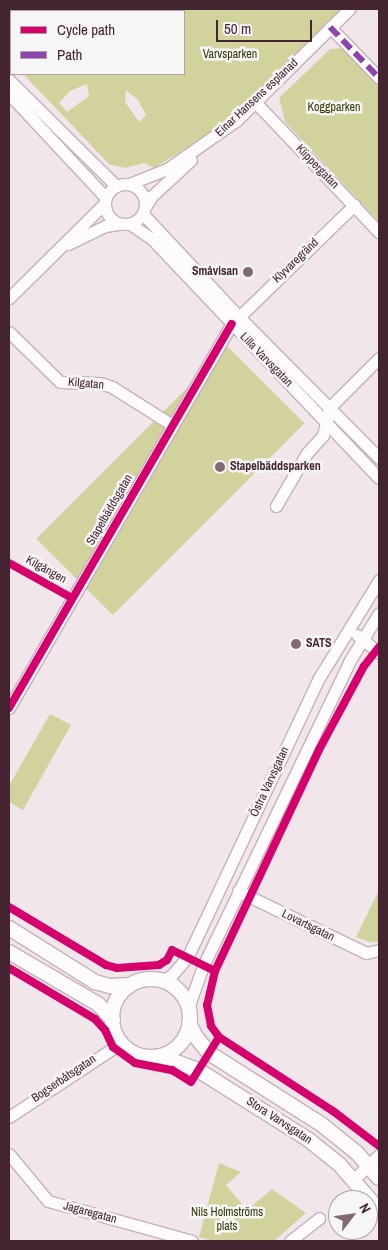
<!DOCTYPE html>
<meta charset="utf-8">
<style>
body{margin:0}
#map{position:relative;width:388px;height:1250px;overflow:hidden;background:#f1e7eb;font-family:"Archivo Narrow",sans-serif}
div>[style]{position:absolute}
.green>*{inset:0;background:#d2d29c;transform-origin:0 0}
.roads{filter:drop-shadow(1px 0 #c5b1ba) drop-shadow(-1px 0 #c5b1ba) drop-shadow(0 1px #c5b1ba) drop-shadow(0 -1px #c5b1ba)}
.minor>*{height:11px;margin:-5.5px;padding:0 5.5px;transform-origin:5.5px;border-radius:5.5px;background:#fdfbfc}
.minor>.ring{margin:-5.5px;padding:0;box-sizing:content-box;background:none;border:11px solid #fdfbfc;border-radius:50%}
.tertiary>*{height:14px;margin:-7px;padding:0 7px;transform-origin:7px;border-radius:7px;background:#fdfbfc}
.tertiary>.ring{margin:-7px;padding:0;box-sizing:content-box;background:none;border:14px solid #fdfbfc;border-radius:50%}
.quiet>*{height:6px;margin-top:-3px;transform-origin:0;background:repeating-linear-gradient(90deg,#8e44ad 0 12px,transparent 0 18px)}
.cycleway>*{height:8px;margin:-4px;padding:0 4px;transform-origin:4px;border-radius:4px;background:#d6006c}
.dots>*{width:14px;height:14px;translate:-50% -50%;box-sizing:border-box;border:2px solid #f6f6f6;border-radius:50%}
span{translate:-50% -50%;white-space:nowrap;text-align:center;line-height:1.15;-webkit-text-stroke:5px #f6f6f6;paint-order:stroke}
.park-label{font-size:12px;color:#333600}
.street-label{font-size:12px;color:#452432}
.poi-label{font-size:12px;color:#452432;font-weight:700}
.right{translate:-100% -50%;text-align:right}
.left{translate:0 -50%;text-align:left}
.frame{position:absolute;inset:0;border:10px solid #452432;pointer-events:none}
.legend{position:absolute;left:10px;top:10px;width:175px;height:65px;box-sizing:border-box;background:#f6f6f6;border:1px solid #afa2a8;margin:0;padding:6px 9px;list-style:none;font-size:15px;color:#452432}
.legend li{display:flex;align-items:center;gap:10px;height:25px}
.legend b{width:25px;border:1px solid #afa2a8}
.north{position:absolute;left:328px;top:1190px;width:50px;height:50px;box-sizing:border-box;background:#f6f6f6;border:1px solid #afa2a8;border-radius:50%;rotate:60deg;font-size:14px;font-weight:700;line-height:20px;text-align:center;color:#452432}
.north::after{content:'';display:block;margin:auto;width:18px;height:22px;background:#816873;clip-path:polygon(50% 0,100% 100%,50% 72%,0 100%)}
.scale{position:absolute;left:216px;top:20px;width:96px;height:22px;box-sizing:border-box;border:2px solid #452432;border-top:0;padding-left:6px;font-size:15px;line-height:18px;white-space:nowrap;color:#452432;-webkit-text-stroke:4px #f6f6f6;paint-order:stroke}
</style>
<div id="map">
<div class="green">
<div style="clip-path:polygon(evenodd,9px 9px,342px 9px,222px 126px,154px 168px,145px 163px,125px 168px,109px 164px,23px 74px,184px 74px,184px 11px,11px 11px,11px 62px,9px 9px,87px 84px,89px 96px,67px 112px,59px 103px,70px 91px,87px 84px,9px 9px,126px 90px,138px 100px,146px 115px,139px 122px,125px 102px,126px 90px)"></div>
<div style="clip-path:polygon(346px 48px,379px 82px,379px 222px,285px 122px,279px 98px,330px 49px)"></div>
<div style="left:228px;top:347px;width:108px;height:271px;rotate:45deg"></div>
<div style="clip-path:polygon(50px 714px,71px 725px,23px 810px,9px 802px,9px 786px)"></div>
<div style="clip-path:polygon(379px 890px,379px 942px,370px 942px,356px 937px)"></div>
<div style="clip-path:polygon(219px 1163px,241px 1172px,226px 1185px,247px 1210px,272px 1189px,306px 1213px,274px 1241px,213px 1241px,199px 1237px)"></div>
</div>
<div class="roads">
<div class="minor">
<div style="left:330px;top:27px;width:71px;rotate:46.1deg"></div>
<div style="left:9px;top:80px;width:151px;rotate:44.7deg"></div>
<div style="left:9px;top:94px;width:141px;rotate:47deg"></div>
<div style="left:255px;top:102px;width:180px;rotate:46.4deg"></div>
<div class="ring" style="left:105px;top:184px;width:29px;height:29px"></div>
<div style="left:129px;top:184px;width:41px;rotate:-21.5deg"></div>
<div style="left:167px;top:169px;width:85px;rotate:-35deg"></div>
<div style="left:237px;top:120px;width:158px;rotate:-44.7deg"></div>
<div style="left:145px;top:207px;width:13px;rotate:-58deg"></div>
<div style="left:152px;top:196px;width:53px;rotate:-42.7deg"></div>
<div style="left:143px;top:214px;width:141px;rotate:47deg"></div>
<div style="left:239px;top:317px;width:199px;rotate:45.2deg"></div>
<div style="left:130px;top:224px;width:25px;rotate:34deg"></div>
<div style="left:151px;top:238px;width:331px;rotate:46.5deg"></div>
<div style="left:68px;top:244px;width:41px;rotate:-25.9deg"></div>
<div style="left:105px;top:226px;width:15px;rotate:-8deg"></div>
<div style="left:9px;top:298px;width:134px;rotate:-44.7deg"></div>
<div style="left:239px;top:317px;width:161px;rotate:-44.2deg"></div>
<div style="left:9px;top:332px;width:71px;rotate:44.4deg"></div>
<div style="left:60px;top:382px;width:40px;rotate:1.4deg"></div>
<div style="left:100px;top:383px;width:13px;rotate:18deg"></div>
<div style="left:112px;top:387px;width:71px;rotate:32.3deg"></div>
<div style="left:276px;top:506px;width:61px;rotate:-59.7deg"></div>
<div style="left:307px;top:453px;width:24px;rotate:-48deg"></div>
<div style="left:323px;top:435px;width:29px;rotate:-76deg"></div>
<div style="left:330px;top:407px;width:69px;rotate:-45deg"></div>
<div style="left:357px;top:635px;width:28px;rotate:39deg"></div>
<div style="left:9px;top:708px;width:444px;rotate:-59.9deg"></div>
<div style="left:238px;top:891px;width:142px;rotate:25.8deg"></div>
<div style="left:366px;top:953px;width:13px;rotate:-13deg"></div>
<div style="left:161px;top:981px;width:13px;rotate:-29deg"></div>
<div style="left:172px;top:975px;width:25px;rotate:-50deg"></div>
<div style="left:188px;top:956px;width:307px;rotate:-64.8deg"></div>
<div style="left:319px;top:678px;width:115px;rotate:-58.5deg"></div>
<div style="left:188px;top:1008px;width:45px;rotate:-70.3deg"></div>
<div style="left:203px;top:966px;width:337px;rotate:-64.3deg"></div>
<div style="left:349px;top:662px;width:57px;rotate:-58.5deg"></div>
<div style="left:9px;top:1117px;width:134px;rotate:-33.5deg"></div>
<div style="left:9px;top:1154px;width:61px;rotate:50.3deg"></div>
<div style="left:48px;top:1201px;width:149px;rotate:15.5deg"></div>
<div style="left:354px;top:1179px;width:35px;rotate:-44deg"></div>
<div style="left:290px;top:1241px;width:37px;rotate:-38deg"></div>
</div>
<div class="tertiary">
<div style="left:9px;top:928px;width:102px;rotate:32.1deg"></div>
<div style="left:95px;top:982px;width:16px;rotate:15deg"></div>
<div style="left:110px;top:986px;width:20px;rotate:-3deg"></div>
<div style="left:9px;top:952px;width:103px;rotate:30.3deg"></div>
<div style="left:98px;top:1004px;width:22px;rotate:47deg"></div>
<div class="ring" style="left:112px;top:979px;width:64px;height:64px"></div>
<div style="left:189px;top:1023px;width:16px;rotate:63deg"></div>
<div style="left:196px;top:1037px;width:21px;rotate:51deg"></div>
<div style="left:209px;top:1053px;width:133px;rotate:32.4deg"></div>
<div style="left:321px;top:1124px;width:46px;rotate:38.9deg"></div>
<div style="left:357px;top:1153px;width:33px;rotate:49deg"></div>
<div style="left:161px;top:1056px;width:40px;rotate:21deg"></div>
<div style="left:198px;top:1070px;width:131px;rotate:32.2deg"></div>
<div style="left:309px;top:1140px;width:38px;rotate:39deg"></div>
<div style="left:339px;top:1164px;width:61px;rotate:49deg"></div>
</div>
</div>
<div class="quiet">
<div style="left:330px;top:27px;width:71px;rotate:46.1deg"></div>
</div>
<div class="cycleway">
<div style="left:9px;top:563px;width:72px;rotate:29.1deg"></div>
<div style="left:379px;top:647px;width:24px;rotate:128deg"></div>
<div style="left:364px;top:666px;width:95px;rotate:118.2deg"></div>
<div style="left:319px;top:750px;width:244px;rotate:115.2deg"></div>
<div style="left:215px;top:971px;width:35px;rotate:103deg"></div>
<div style="left:207px;top:1005px;width:21px;rotate:79deg"></div>
<div style="left:211px;top:1026px;width:14px;rotate:54deg"></div>
<div style="left:219px;top:1037px;width:136px;rotate:33deg"></div>
<div style="left:333px;top:1111px;width:58px;rotate:37.3deg"></div>
<div style="left:9px;top:708px;width:444px;rotate:-59.9deg"></div>
<div style="left:9px;top:907px;width:113px;rotate:30.9deg"></div>
<div style="left:106px;top:965px;width:11px;rotate:15deg"></div>
<div style="left:117px;top:968px;width:42px;rotate:-4.1deg"></div>
<div style="left:159px;top:965px;width:9px;rotate:-32deg"></div>
<div style="left:167px;top:960px;width:11px;rotate:-63deg"></div>
<div style="left:172px;top:950px;width:48px;rotate:26deg"></div>
<div style="left:9px;top:968px;width:100px;rotate:30.7deg"></div>
<div style="left:95px;top:1019px;width:15px;rotate:48deg"></div>
<div style="left:105px;top:1030px;width:19px;rotate:65deg"></div>
<div style="left:113px;top:1047px;width:27px;rotate:36deg"></div>
<div style="left:135px;top:1063px;width:38px;rotate:11deg"></div>
<div style="left:172px;top:1070px;width:22px;rotate:32deg"></div>
<div style="left:191px;top:1082px;width:53px;rotate:-58.1deg"></div>
</div>
<div class="dots">
<div style="left:248px;top:272px;background:#816873"></div>
<div style="left:220px;top:467px;background:#816873"></div>
<div style="left:296px;top:644px;background:#816873"></div>
</div>
<div class="park-label">
<span style="left:230px;top:55px">Varvsparken</span>
<span style="left:334px;top:108px">Koggparken</span>
<span style="left:227px;top:1220px">Nils Holmströms<br>plats</span>
</div>
<div class="street-label">
<span style="left:257px;top:98px;rotate:-43deg">Einar Hansens esplanad</span>
<span style="left:317px;top:167px;rotate:46deg">Klippergatan</span>
<span style="left:296px;top:261px;rotate:-44deg">Klyvaregränd</span>
<span style="left:266px;top:360px;rotate:46deg">Lilla Varvsgatan</span>
<span style="left:86px;top:384px;rotate:5deg">Kilgatan</span>
<span style="left:110px;top:510px;rotate:-60deg">Stapelbäddsgatan</span>
<span style="left:46px;top:570px;rotate:29deg">Kilgången</span>
<span style="left:270px;top:782px;rotate:-65deg">Östra Varvsgatan</span>
<span style="left:308px;top:926px;rotate:26deg">Lovartsgatan</span>
<span style="left:64px;top:1079px;rotate:-34deg">Bogserbåtsgatan</span>
<span style="left:279px;top:1121px;rotate:33deg">Stora Varvsgatan</span>
<span style="left:90px;top:1213px;rotate:15deg">Jagaregatan</span>
</div>
<div class="poi-label">
<span class="right" style="left:238px;top:272px">Småvisan</span>
<span class="left" style="left:230px;top:467px">Stapelbäddsparken</span>
<span class="left" style="left:306px;top:644px">SATS</span>
</div>
<div class="frame"></div>
<ul class="legend">
<li><b style="height:6px;background:#d6006c"></b>Cycle path</li>
<li><b style="height:6px;background:#8e44ad"></b>Path</li>
</ul>
<div class="north">N</div>
<div class="scale">50 m</div>
</div>
